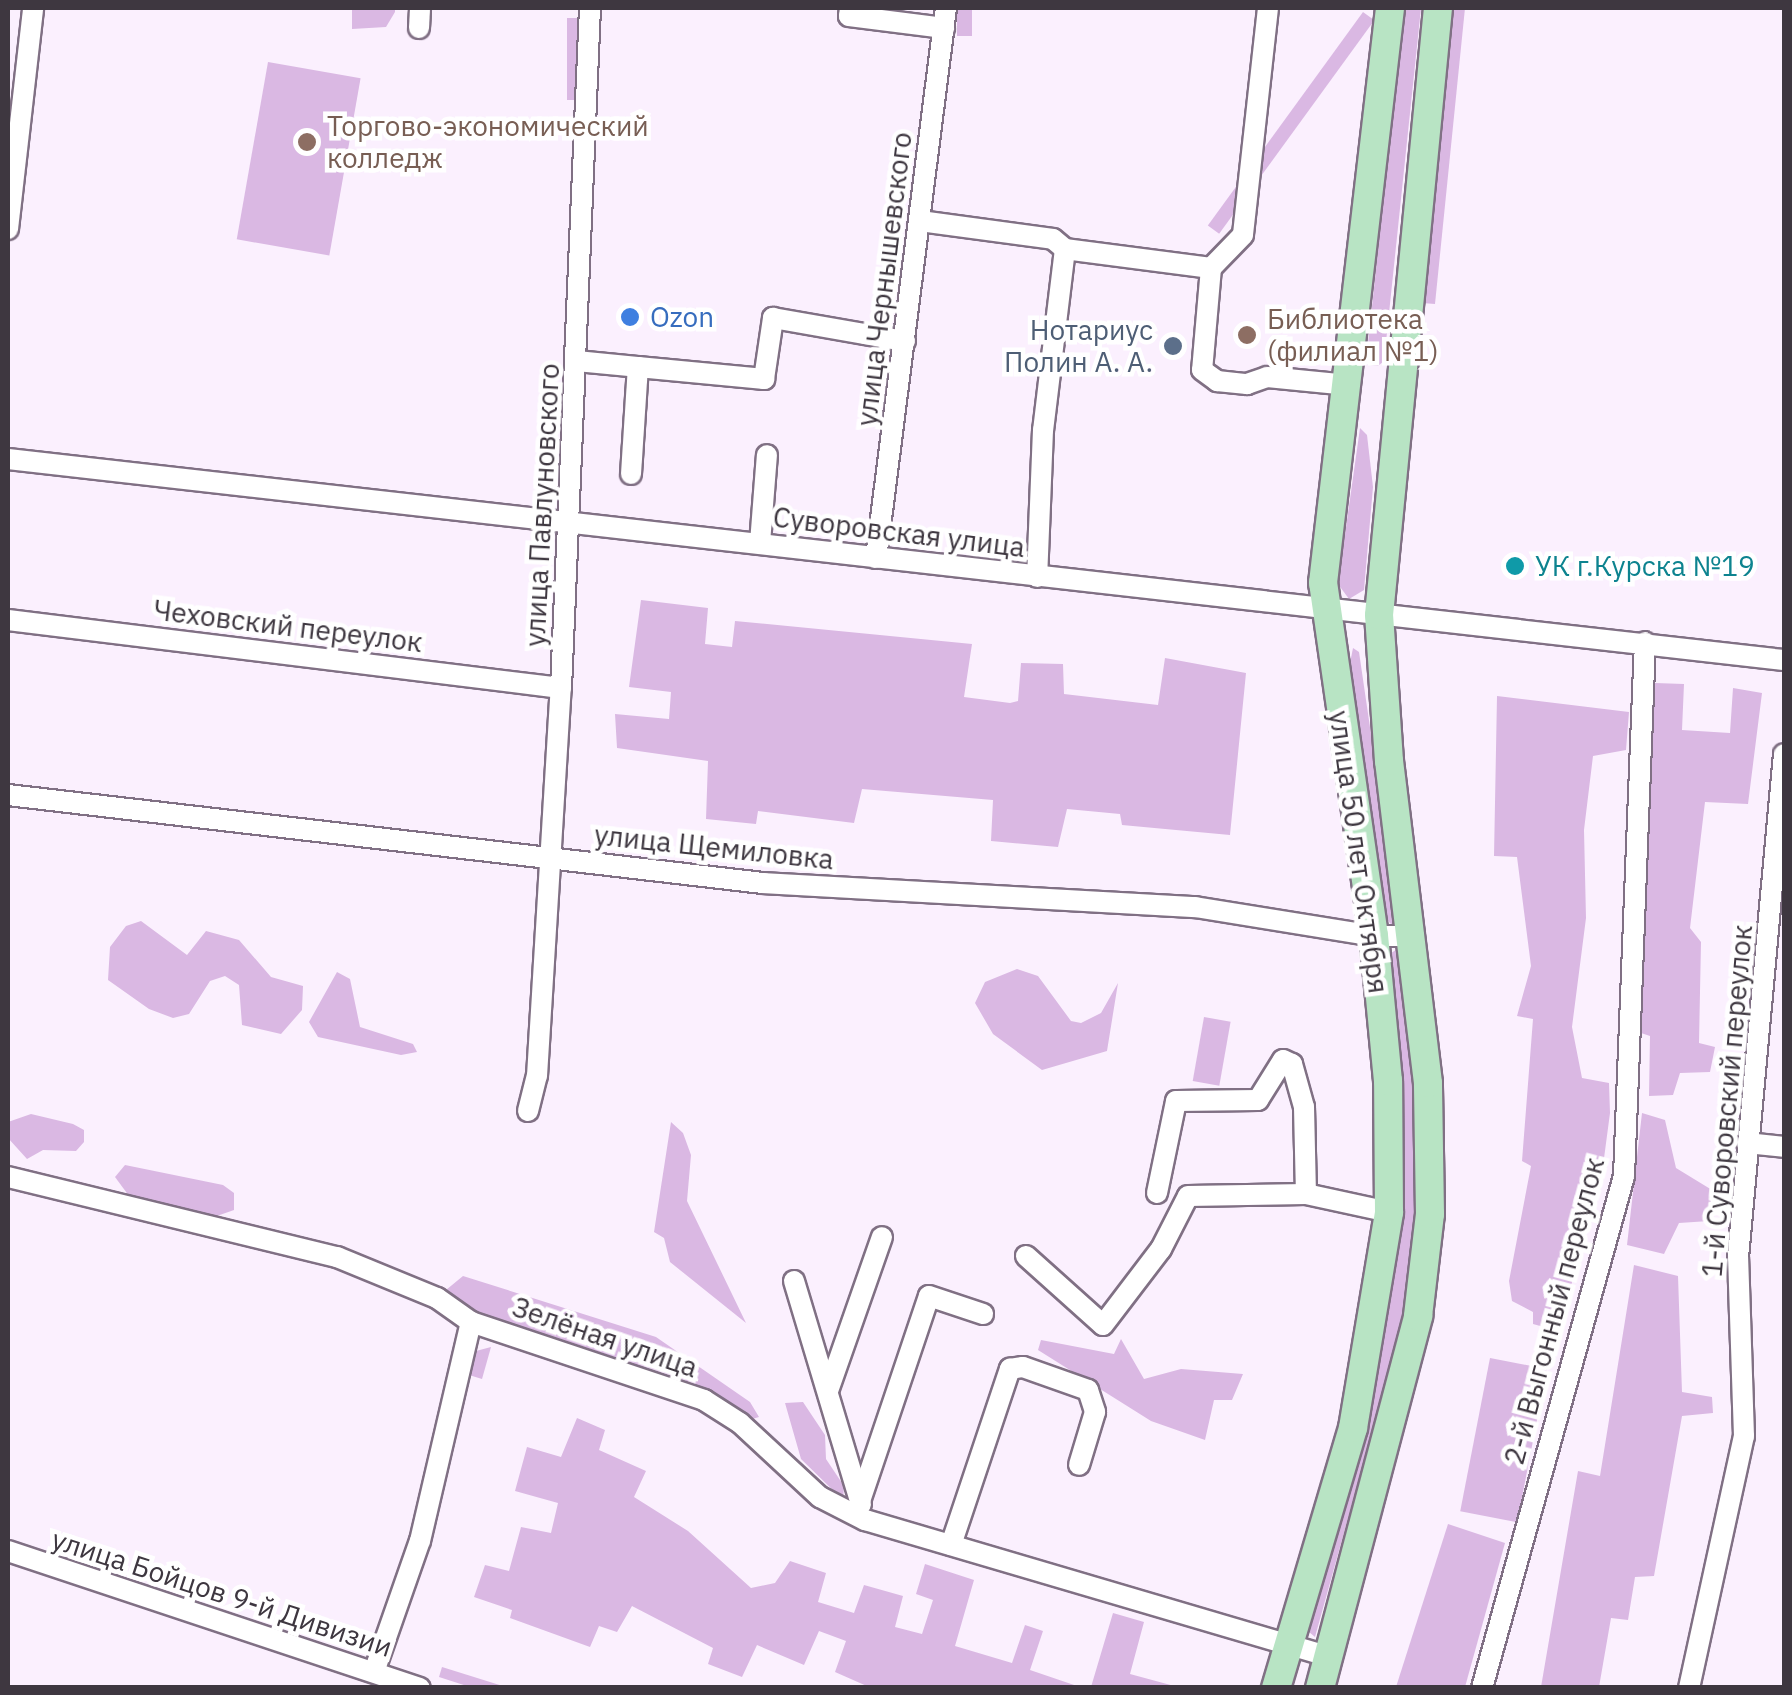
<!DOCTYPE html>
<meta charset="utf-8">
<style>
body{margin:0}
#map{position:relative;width:1792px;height:1695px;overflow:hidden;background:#fbf0fe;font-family:"IBM Plex Sans",sans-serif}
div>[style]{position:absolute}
.green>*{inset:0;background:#dab8e3;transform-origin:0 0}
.roads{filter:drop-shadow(2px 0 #807084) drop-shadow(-2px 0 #807084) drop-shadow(0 2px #807084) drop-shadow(0 -2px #807084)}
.minor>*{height:20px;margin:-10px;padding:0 10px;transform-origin:10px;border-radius:10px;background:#fff}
.major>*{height:28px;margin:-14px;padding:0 14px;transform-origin:14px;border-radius:14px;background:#b8e4c4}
.dots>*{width:28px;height:28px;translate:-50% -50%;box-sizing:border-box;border:5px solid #fff;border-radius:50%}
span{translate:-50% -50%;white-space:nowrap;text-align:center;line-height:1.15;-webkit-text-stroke:9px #fff;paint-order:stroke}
.education-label{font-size:28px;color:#785e54}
.left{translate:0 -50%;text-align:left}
.street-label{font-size:28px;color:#3e3740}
.shop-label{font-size:28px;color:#366cbe}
.service-label{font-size:28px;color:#4e5e75}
.right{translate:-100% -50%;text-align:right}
.culture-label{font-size:28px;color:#0d838f}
.frame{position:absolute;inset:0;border:10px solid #3e3740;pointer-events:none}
</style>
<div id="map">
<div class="green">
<div style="clip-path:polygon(352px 8px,395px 8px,395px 12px,386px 27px,352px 29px)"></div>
<div style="left:957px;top:8px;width:15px;height:28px"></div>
<div style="clip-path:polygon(1404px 8px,1421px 8px,1384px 361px,1378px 366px,1370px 365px,1367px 353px)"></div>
<div style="clip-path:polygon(1449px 8px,1465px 8px,1435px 304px,1422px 303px)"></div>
<div style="left:1363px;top:12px;width:14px;height:264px;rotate:36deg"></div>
<div style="left:567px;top:18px;width:12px;height:82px"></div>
<div style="left:268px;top:62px;width:94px;height:180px;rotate:10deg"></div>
<div style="clip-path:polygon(1360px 428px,1367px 435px,1373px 487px,1364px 590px,1349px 599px,1338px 584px)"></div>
<div style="clip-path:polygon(641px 600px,708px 608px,705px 644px,732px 647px,735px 621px,972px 644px,964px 697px,1010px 703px,1018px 701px,1021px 663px,1063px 664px,1064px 694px,1158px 705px,1165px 658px,1246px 673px,1230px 835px,1122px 825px,1120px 814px,1067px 809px,1058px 847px,991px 841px,993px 800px,862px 789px,854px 823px,758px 811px,756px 824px,706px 819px,708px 761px,617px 748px,615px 714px,669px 719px,671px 692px,629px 687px)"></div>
<div style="clip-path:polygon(1353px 648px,1359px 652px,1398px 919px,1392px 925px,1386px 919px,1362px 762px,1349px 668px)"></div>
<div style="clip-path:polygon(1655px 683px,1684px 684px,1682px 730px,1730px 733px,1733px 688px,1762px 693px,1748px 804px,1705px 802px,1690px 928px,1701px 942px,1699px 1043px,1715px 1047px,1710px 1072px,1680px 1073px,1673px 1095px,1649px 1096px,1650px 1036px,1638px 1032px)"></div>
<div style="clip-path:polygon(1497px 696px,1629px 712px,1626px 750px,1593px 756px,1584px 830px,1586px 918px,1572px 1027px,1582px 1078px,1609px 1083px,1610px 1113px,1601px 1181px,1558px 1331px,1533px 1324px,1533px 1312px,1512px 1301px,1509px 1281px,1531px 1166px,1522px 1161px,1533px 1019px,1517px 1016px,1531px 966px,1517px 857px,1494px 856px)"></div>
<div style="clip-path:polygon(141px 921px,187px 955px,206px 931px,239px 940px,271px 977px,303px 986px,302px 1010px,281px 1034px,242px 1025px,239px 985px,225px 976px,210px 981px,189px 1014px,173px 1018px,149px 1009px,108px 980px,110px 947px,126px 926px)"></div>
<div style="clip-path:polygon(1397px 949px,1415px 1082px,1417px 1177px,1405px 1313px,1315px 1637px,1309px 1632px,1365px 1433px,1399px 1245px,1403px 1084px,1390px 954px)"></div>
<div style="clip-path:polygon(1017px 969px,1038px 976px,1071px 1021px,1081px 1023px,1101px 1013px,1118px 983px,1107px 1051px,1042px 1070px,993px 1034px,975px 1003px,985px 982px)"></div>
<div style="clip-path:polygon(337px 972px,350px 979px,360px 1027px,413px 1044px,417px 1052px,401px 1055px,318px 1037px,309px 1022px)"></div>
<div style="left:1204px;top:1017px;width:27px;height:65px;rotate:10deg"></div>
<div style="clip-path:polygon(1642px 1113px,1665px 1120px,1676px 1168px,1712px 1190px,1709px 1221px,1679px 1223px,1664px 1254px,1627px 1245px)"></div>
<div style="clip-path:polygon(31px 1114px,73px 1124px,84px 1130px,84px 1142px,76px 1151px,43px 1150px,27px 1159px,8px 1138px,8px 1122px)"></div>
<div style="clip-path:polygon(671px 1122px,683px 1133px,691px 1155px,687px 1201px,746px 1323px,670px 1262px,664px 1238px,654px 1232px)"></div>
<div style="clip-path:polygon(125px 1165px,223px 1185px,234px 1193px,234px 1210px,214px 1217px,132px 1200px,115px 1177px)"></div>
<div style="clip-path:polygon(1634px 1265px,1678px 1276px,1682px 1392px,1712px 1397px,1713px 1413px,1682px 1416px,1654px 1576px,1635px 1577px,1628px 1620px,1611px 1618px,1599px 1687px,1541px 1687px,1578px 1471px,1600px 1476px)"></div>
<div style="clip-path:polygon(463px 1276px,656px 1337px,750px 1402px,759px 1417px,749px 1420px,680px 1381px,473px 1310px,446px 1290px)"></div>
<div style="clip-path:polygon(1121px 1339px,1144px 1379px,1181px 1369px,1243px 1374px,1232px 1400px,1214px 1400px,1205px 1440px,1151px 1421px,1038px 1350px,1041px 1340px,1114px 1354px)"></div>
<div style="clip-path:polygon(491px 1347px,482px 1379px,469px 1375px,476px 1351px)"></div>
<div style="left:1490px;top:1358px;width:58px;height:156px;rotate:11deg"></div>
<div style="clip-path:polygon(803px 1402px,825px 1435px,826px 1459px,844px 1486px,843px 1500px,801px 1459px,785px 1403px)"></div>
<div style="clip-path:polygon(577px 1418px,605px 1430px,599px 1450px,646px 1471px,634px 1497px,688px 1531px,751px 1588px,775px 1583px,790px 1561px,826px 1573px,818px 1602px,854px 1613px,864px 1585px,903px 1596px,895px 1627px,922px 1634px,933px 1600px,916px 1594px,925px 1564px,974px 1580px,955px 1646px,1012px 1663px,1025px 1625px,1043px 1631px,1030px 1670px,1080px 1687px,869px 1687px,835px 1672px,846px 1641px,819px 1631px,804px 1665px,757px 1645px,742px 1677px,708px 1664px,713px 1648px,632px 1606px,617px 1632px,599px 1626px,590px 1647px,510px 1618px,512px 1610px,474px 1597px,485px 1565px,509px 1571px,521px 1527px,551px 1533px,558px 1503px,515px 1491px,527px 1447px,561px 1457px)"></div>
<div style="clip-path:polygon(1448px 1524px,1505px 1543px,1465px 1687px,1396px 1687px)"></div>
<div style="clip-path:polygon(1113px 1613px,1144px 1622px,1130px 1674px,1178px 1687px,1091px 1687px)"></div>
<div style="clip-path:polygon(442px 1667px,506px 1687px,470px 1687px,439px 1677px)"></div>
</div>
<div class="roads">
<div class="minor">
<div style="left:850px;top:8px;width:8px;rotate:97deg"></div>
<div style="left:849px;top:16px;width:96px;rotate:7.2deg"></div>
<div style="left:1268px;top:8px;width:228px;rotate:96.3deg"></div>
<div style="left:1243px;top:235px;width:46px;rotate:134.1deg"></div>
<div style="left:1211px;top:268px;width:102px;rotate:95deg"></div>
<div style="left:1202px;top:370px;width:19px;rotate:36deg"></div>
<div style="left:1217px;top:381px;width:30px;rotate:6deg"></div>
<div style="left:1247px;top:384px;width:21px;rotate:-19deg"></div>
<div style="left:1267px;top:377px;width:82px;rotate:5.6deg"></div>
<div style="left:419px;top:28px;width:20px;rotate:-87deg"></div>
<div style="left:920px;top:221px;width:134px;rotate:7.7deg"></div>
<div style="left:1053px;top:239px;width:16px;rotate:40deg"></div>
<div style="left:1065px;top:249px;width:182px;rotate:96.9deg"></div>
<div style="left:1043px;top:430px;width:147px;rotate:92.3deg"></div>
<div style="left:8px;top:229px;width:222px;rotate:-83.5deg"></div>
<div style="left:1065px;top:249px;width:147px;rotate:7.4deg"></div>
<div style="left:576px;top:361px;width:62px;rotate:5.5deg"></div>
<div style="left:8px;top:459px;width:1787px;rotate:6.46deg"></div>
<div style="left:631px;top:474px;width:107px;rotate:-86.3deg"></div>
<div style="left:638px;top:367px;width:127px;rotate:5.4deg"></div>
<div style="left:764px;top:379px;width:62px;rotate:-81.6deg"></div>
<div style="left:773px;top:318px;width:134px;rotate:9.9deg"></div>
<div style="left:760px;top:543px;width:88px;rotate:-85.5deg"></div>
<div style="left:876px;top:558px;width:554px;rotate:-82.75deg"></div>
<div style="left:8px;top:620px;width:557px;rotate:7.01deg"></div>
<div style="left:8px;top:795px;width:760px;rotate:6.65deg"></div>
<div style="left:763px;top:883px;width:433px;rotate:3.2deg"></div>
<div style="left:1195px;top:907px;width:181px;rotate:9.2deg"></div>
<div style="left:1374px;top:936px;width:40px"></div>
<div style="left:528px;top:1111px;width:36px;rotate:-76deg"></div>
<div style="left:537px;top:1076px;width:389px;rotate:-86.5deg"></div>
<div style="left:561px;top:688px;width:681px;rotate:-87.56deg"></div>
<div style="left:1747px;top:1143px;width:37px;rotate:6deg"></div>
<div style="left:8px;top:1177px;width:339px;rotate:13.7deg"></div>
<div style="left:337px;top:1257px;width:108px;rotate:22.3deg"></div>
<div style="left:437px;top:1298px;width:42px;rotate:35.2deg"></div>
<div style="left:471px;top:1322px;width:246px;rotate:18.5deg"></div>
<div style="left:704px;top:1400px;width:43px;rotate:32.6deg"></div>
<div style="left:740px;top:1423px;width:109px;rotate:42.8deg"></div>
<div style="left:820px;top:1497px;width:51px;rotate:27.1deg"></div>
<div style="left:865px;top:1520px;width:484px;rotate:16.4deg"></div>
<div style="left:1157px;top:1193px;width:94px;rotate:-78.3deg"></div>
<div style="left:1176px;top:1101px;width:82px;rotate:-0.7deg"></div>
<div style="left:1258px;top:1100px;width:47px;rotate:-58deg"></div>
<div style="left:1283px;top:1060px;width:10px;rotate:24deg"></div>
<div style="left:1292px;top:1064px;width:45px;rotate:74.4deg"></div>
<div style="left:1304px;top:1107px;width:87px;rotate:88.7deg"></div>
<div style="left:1026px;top:1256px;width:103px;rotate:41.9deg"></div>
<div style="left:1103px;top:1325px;width:96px;rotate:-52.7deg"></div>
<div style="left:1161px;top:1249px;width:59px;rotate:-63deg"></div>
<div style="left:1188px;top:1196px;width:118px;rotate:-1deg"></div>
<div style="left:1306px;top:1194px;width:85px;rotate:12.2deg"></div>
<div style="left:794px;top:1281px;width:233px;rotate:73.3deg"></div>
<div style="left:828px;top:1391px;width:163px;rotate:-70.7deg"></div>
<div style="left:860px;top:1501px;width:216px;rotate:-71.4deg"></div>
<div style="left:929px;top:1296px;width:57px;rotate:18.4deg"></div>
<div style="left:951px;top:1545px;width:186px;rotate:-71.5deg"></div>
<div style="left:1010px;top:1369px;width:13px;rotate:-9deg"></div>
<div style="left:1023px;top:1367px;width:69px;rotate:19.5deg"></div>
<div style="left:1088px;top:1390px;width:23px;rotate:72deg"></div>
<div style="left:1095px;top:1412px;width:55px;rotate:106.8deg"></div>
<div style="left:8px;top:1551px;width:434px;rotate:18.4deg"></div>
<div style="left:374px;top:1672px;width:139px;rotate:-70.7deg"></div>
<div style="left:420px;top:1541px;width:225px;rotate:-76.9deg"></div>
<div style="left:1482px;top:1688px;width:531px;rotate:-74.5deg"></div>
<div style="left:1624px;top:1176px;width:534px;rotate:-87.75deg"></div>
<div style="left:1689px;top:1688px;width:258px;rotate:-77.7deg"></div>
<div style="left:1744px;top:1436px;width:179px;rotate:-91.9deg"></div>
<div style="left:1738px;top:1257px;width:505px;rotate:-84.77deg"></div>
</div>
<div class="major">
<div style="left:1276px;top:1688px;width:271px;rotate:-73.5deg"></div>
<div style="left:1353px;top:1428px;width:219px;rotate:-80.5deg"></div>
<div style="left:1389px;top:1212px;width:131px;rotate:-90.4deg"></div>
<div style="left:1388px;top:1081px;width:146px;rotate:-95.5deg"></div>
<div style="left:1374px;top:936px;width:357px;rotate:-98.2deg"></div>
<div style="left:1323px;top:583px;width:579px;rotate:-83.35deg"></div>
<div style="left:1320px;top:1688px;width:385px;rotate:-75.2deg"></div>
<div style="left:1418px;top:1316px;width:103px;rotate:-83.3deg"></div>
<div style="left:1430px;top:1214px;width:131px;rotate:-90.9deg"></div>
<div style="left:1428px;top:1083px;width:324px;rotate:-96.9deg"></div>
<div style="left:1389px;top:761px;width:146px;rotate:-93.9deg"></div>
<div style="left:1379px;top:615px;width:610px;rotate:-84.45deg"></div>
</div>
</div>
<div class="dots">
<div style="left:307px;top:142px;background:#8d6e63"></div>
<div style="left:630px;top:317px;background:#3f7fe0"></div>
<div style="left:1247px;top:335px;background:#8d6e63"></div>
<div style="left:1173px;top:346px;background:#5c6f8a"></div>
<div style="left:1515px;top:566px;background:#0f9aa8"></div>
</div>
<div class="education-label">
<span class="left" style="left:327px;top:142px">Торгово-экономический<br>колледж</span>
<span class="left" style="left:1267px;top:335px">Библиотека<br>(филиал №1)</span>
</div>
<div class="street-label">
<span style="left:884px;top:279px;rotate:-83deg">улица Чернышевского</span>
<span style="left:542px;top:505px;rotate:-87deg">улица Павлуновского</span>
<span style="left:899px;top:532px;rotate:7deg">Суворовская улица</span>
<span style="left:288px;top:626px;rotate:7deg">Чеховский переулок</span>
<span style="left:714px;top:847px;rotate:6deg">улица Щемиловка</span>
<span style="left:1359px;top:852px;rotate:82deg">улица 50 лет Октября</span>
<span style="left:1727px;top:1101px;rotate:-85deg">1-й Суворовский переулок</span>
<span style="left:1554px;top:1311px;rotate:-75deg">2-й Выгонный переулок</span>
<span style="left:605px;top:1337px;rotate:19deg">Зелёная улица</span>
<span style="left:222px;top:1593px;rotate:18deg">улица Бойцов 9-й Дивизии</span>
</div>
<div class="shop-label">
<span class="left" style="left:650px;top:317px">Ozon</span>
</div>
<div class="service-label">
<span class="right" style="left:1153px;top:346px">Нотариус<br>Полин А. А.</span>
</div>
<div class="culture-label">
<span class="left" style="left:1535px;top:566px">УК г.Курска №19</span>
</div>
<div class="frame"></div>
</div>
